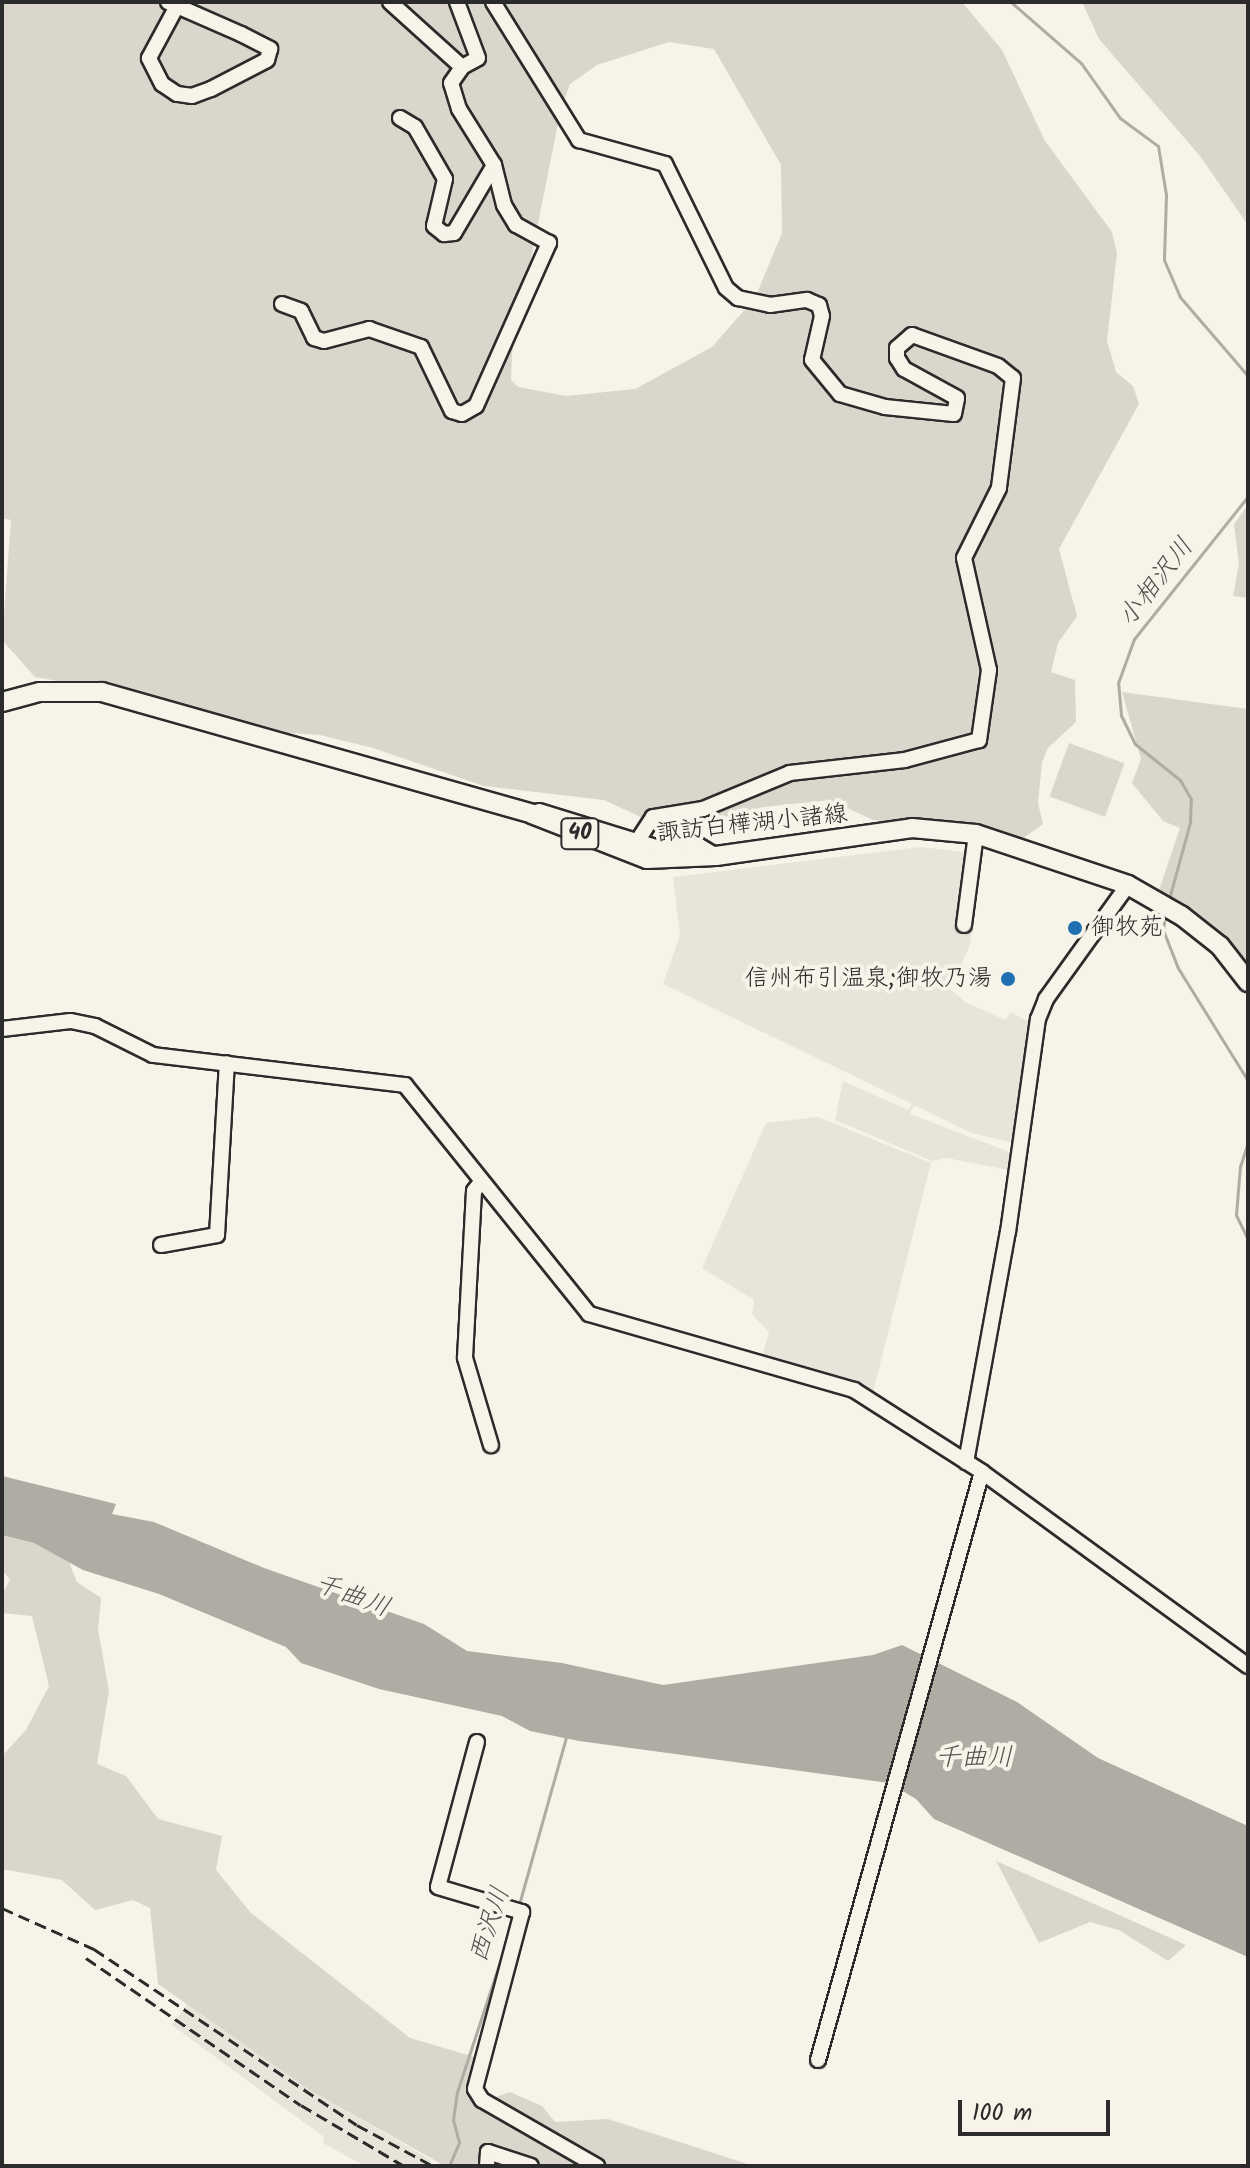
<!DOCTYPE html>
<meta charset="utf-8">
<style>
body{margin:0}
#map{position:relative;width:1250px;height:2168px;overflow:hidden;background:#f7f3e8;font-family:Kalam,"Klee One",sans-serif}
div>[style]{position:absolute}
.built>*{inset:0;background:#e8e4da}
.green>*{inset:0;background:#dad6cc;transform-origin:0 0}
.water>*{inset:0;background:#afaca4}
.stream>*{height:3px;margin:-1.5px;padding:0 1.5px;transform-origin:1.5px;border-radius:1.5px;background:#afaca4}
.roads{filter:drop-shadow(2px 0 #2b2b2b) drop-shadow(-2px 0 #2b2b2b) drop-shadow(0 2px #2b2b2b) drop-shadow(0 -2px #2b2b2b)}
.minor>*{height:14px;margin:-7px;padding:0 7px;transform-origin:7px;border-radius:7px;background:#f7f3e8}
.major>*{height:18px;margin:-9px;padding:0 9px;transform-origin:9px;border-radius:9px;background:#f7f3e8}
.rail>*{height:3px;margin-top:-1.5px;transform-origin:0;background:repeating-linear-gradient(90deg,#2b2b2b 0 12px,transparent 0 18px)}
.dots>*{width:22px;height:22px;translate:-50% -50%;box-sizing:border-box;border:4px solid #f7f3e8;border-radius:50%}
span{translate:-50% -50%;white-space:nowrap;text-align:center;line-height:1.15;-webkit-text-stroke:8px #f7f3e8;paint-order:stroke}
.shield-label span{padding:2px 6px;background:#f7f3e8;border:2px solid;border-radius:6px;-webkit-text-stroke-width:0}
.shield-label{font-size:22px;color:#2b2b2b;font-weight:700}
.street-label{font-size:24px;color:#2b2b2b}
.poi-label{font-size:24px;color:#2b2b2b}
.left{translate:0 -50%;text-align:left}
.right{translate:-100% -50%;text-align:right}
.water-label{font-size:26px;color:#53524f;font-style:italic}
.frame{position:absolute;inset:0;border:4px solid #2b2b2b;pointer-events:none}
.scale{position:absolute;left:958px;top:2100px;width:152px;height:36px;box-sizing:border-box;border:4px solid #2b2b2b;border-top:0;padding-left:10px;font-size:24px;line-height:28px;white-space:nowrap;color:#2b2b2b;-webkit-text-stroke:6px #f7f3e8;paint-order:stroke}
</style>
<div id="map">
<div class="built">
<div style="clip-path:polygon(921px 847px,987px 855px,981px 858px,970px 945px,950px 989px,965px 1002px,1005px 1020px,1011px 1012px,1027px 1021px,1034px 1014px,1015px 1143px,971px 1133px,914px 1105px,910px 1114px,1012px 1153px,1009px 1170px,947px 1158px,932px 1161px,835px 1120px,843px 1081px,908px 1110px,912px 1104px,663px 984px,680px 935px,673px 877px)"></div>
<div style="clip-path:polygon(818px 1117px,931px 1163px,872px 1396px,762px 1358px,769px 1332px,752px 1314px,754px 1300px,702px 1268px,766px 1123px)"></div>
<div style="clip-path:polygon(188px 2003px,311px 2091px,431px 2160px,429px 2166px,365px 2166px,323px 2143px,324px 2137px,172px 2025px)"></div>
</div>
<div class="green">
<div style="clip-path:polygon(evenodd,2px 2px,962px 2px,1002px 50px,1045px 141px,1112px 232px,1117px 253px,1107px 341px,1116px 372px,1133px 386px,1139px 404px,1059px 549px,1077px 616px,1058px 643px,1051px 672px,1075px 680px,1076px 722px,1048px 748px,1042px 762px,1038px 803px,1043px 824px,1022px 839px,995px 831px,873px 820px,830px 800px,764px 807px,673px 832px,604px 800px,484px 786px,373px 748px,320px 735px,263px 731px,166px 700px,35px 677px,2px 640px,11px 520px,2px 518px,2px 2px,669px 42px,714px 49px,781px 165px,782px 233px,755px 298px,712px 347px,635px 389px,566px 396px,518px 387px,511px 380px,512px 354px,561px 109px,570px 84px,597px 65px,669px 42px)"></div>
<div style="clip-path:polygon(1082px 2px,1248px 2px,1248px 225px,1200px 156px,1099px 39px)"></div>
<div style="clip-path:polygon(1248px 505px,1248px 598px,1233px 596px,1239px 564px,1234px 524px)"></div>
<div style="clip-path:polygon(1122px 692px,1248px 709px,1248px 972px,1158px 893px,1180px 828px,1163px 821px,1132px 783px,1141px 759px)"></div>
<div style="left:1069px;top:743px;width:59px;height:57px;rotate:20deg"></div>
<div style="clip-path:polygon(2px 1535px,34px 1543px,69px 1562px,77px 1582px,101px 1598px,98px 1629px,109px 1691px,97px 1764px,126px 1776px,158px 1819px,222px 1836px,216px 1870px,251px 1913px,410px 2038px,478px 2058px,469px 2083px,473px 2096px,493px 2098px,510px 2092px,542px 2106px,555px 2122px,608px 2119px,754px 2166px,445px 2166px,311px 2091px,158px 1984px,150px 1908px,133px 1900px,95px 1910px,62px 1880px,2px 1869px,2px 1756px,26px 1730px,49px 1686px,32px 1616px,2px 1613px,2px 1594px,10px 1580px,2px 1570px)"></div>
<div style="clip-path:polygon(996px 1861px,1108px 1910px,1186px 1945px,1168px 1961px,1119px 1930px,1090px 1922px,1039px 1943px)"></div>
</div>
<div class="water">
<div style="clip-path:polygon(2px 1476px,116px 1504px,112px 1514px,154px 1522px,264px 1568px,424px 1624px,467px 1651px,562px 1663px,663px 1685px,873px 1655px,902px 1645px,1017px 1702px,1098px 1758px,1248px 1826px,1248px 1957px,934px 1819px,916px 1799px,889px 1783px,579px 1741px,530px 1731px,502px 1716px,379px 1689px,301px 1663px,286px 1647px,159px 1594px,83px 1570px,34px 1543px,2px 1535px)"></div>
</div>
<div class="stream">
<div style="left:1011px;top:2px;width:93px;rotate:41.1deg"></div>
<div style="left:1081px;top:63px;width:67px;rotate:54.7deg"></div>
<div style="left:1120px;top:118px;width:47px;rotate:36.4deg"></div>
<div style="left:1158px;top:146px;width:50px;rotate:80.7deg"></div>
<div style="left:1166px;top:195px;width:65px;rotate:91.8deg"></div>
<div style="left:1164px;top:260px;width:40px;rotate:66.6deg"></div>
<div style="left:1180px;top:297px;width:104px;rotate:49.3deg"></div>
<div style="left:1169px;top:899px;width:80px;rotate:-74.7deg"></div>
<div style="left:1190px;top:822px;width:23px;rotate:-88deg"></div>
<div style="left:1191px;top:799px;width:22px;rotate:-120deg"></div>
<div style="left:1180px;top:780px;width:58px;rotate:-141.3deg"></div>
<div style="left:1135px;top:744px;width:32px;rotate:-116deg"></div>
<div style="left:1121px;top:715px;width:32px;rotate:-95deg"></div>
<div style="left:1118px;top:683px;width:47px;rotate:-70deg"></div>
<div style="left:1134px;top:639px;width:183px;rotate:-51.4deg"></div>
<div style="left:1165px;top:914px;width:16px;rotate:97deg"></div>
<div style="left:1163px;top:930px;width:41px;rotate:68.5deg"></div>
<div style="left:1178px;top:968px;width:133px;rotate:58.2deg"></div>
<div style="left:1248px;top:1142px;width:25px;rotate:108deg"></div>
<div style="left:1240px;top:1166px;width:49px;rotate:94.7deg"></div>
<div style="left:1236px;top:1215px;width:28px;rotate:64deg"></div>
<div style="left:518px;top:1908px;width:181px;rotate:-74.3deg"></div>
<div style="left:449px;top:2166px;width:26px;rotate:-67deg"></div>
<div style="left:459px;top:2142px;width:23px;rotate:-105deg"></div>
<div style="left:453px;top:2120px;width:28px;rotate:-82deg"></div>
<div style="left:457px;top:2092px;width:166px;rotate:-71.8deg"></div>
</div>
<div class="roads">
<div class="minor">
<div style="left:168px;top:2px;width:80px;rotate:23.7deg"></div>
<div style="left:241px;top:34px;width:33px;rotate:27deg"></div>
<div style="left:270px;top:49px;width:11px;rotate:105deg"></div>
<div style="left:267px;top:60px;width:63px;rotate:152.6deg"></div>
<div style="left:211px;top:89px;width:20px;rotate:160deg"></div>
<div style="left:192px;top:96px;width:15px;rotate:-172deg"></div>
<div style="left:177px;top:94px;width:18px;rotate:-146deg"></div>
<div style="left:162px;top:84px;width:29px;rotate:-117deg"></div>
<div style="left:149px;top:58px;width:59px;rotate:-61.7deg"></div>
<div style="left:390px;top:2px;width:97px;rotate:42.1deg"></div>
<div style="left:493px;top:2px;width:163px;rotate:58.1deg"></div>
<div style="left:579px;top:140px;width:89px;rotate:15.6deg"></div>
<div style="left:665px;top:164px;width:138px;rotate:63.8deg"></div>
<div style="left:726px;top:288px;width:16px;rotate:40deg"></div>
<div style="left:738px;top:298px;width:33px;rotate:12deg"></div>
<div style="left:770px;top:305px;width:37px;rotate:-8deg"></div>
<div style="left:807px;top:300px;width:13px;rotate:23deg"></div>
<div style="left:819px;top:305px;width:11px;rotate:75deg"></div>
<div style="left:822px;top:316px;width:45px;rotate:102.8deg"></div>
<div style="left:812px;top:360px;width:44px;rotate:50.5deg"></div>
<div style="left:840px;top:394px;width:47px;rotate:16.1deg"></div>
<div style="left:885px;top:407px;width:69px;rotate:5.8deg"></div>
<div style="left:954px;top:414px;width:16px;rotate:-79deg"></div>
<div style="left:957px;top:398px;width:60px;rotate:-151.3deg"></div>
<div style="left:904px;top:369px;width:13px;rotate:-122deg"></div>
<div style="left:897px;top:358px;width:10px;rotate:-90deg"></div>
<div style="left:897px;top:348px;width:20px;rotate:-41deg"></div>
<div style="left:912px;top:335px;width:91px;rotate:19.8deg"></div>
<div style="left:998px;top:366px;width:19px;rotate:39deg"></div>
<div style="left:1013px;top:378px;width:111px;rotate:97.3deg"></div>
<div style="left:999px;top:488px;width:78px;rotate:116.6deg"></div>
<div style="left:964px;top:558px;width:115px;rotate:77.4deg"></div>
<div style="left:989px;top:670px;width:71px;rotate:98.1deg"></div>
<div style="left:979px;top:740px;width:77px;rotate:164.9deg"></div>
<div style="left:905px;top:760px;width:116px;rotate:173.6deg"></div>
<div style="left:790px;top:773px;width:94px;rotate:157.5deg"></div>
<div style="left:703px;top:809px;width:51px;rotate:170.9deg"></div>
<div style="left:653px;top:817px;width:27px;rotate:123deg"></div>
<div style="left:400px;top:118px;width:17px;rotate:31deg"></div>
<div style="left:415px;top:127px;width:60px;rotate:60deg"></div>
<div style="left:445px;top:179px;width:48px;rotate:103.2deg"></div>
<div style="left:434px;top:226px;width:13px;rotate:39deg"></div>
<div style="left:444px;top:234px;width:10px;rotate:-6deg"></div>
<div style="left:454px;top:233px;width:79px;rotate:-59.5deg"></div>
<div style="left:282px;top:304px;width:20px;rotate:20deg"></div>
<div style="left:301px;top:311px;width:30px;rotate:64deg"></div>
<div style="left:314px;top:338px;width:10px;rotate:17deg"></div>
<div style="left:324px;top:341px;width:47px;rotate:-14.9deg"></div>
<div style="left:369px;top:329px;width:55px;rotate:19.1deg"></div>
<div style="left:421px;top:347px;width:71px;rotate:64.2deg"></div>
<div style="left:452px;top:411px;width:10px;rotate:17deg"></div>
<div style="left:462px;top:414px;width:16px;rotate:-30deg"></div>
<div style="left:476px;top:406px;width:179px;rotate:-65.9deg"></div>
<div style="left:549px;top:243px;width:38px;rotate:-151deg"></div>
<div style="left:516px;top:225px;width:23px;rotate:-121deg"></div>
<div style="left:504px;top:205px;width:41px;rotate:-104deg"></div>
<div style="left:494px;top:165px;width:66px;rotate:-122deg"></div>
<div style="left:459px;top:109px;width:27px;rotate:-107deg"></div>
<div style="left:451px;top:83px;width:19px;rotate:-55deg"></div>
<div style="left:462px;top:67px;width:18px;rotate:-29deg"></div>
<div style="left:478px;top:58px;width:60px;rotate:-110.6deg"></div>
<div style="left:539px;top:811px;width:122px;rotate:17.1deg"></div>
<div style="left:656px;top:847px;width:42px;rotate:-2.7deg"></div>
<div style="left:698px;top:845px;width:21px;rotate:31deg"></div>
<div style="left:964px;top:925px;width:92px;rotate:-82.5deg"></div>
<div style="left:2px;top:1029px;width:69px;rotate:-6.6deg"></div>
<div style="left:71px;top:1021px;width:25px;rotate:12deg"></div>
<div style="left:95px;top:1026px;width:65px;rotate:26.6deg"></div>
<div style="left:153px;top:1055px;width:254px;rotate:6.8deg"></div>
<div style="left:405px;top:1085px;width:294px;rotate:51.2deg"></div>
<div style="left:589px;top:1314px;width:276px;rotate:16deg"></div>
<div style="left:854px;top:1390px;width:152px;rotate:32.6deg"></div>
<div style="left:982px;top:1472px;width:329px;rotate:36.1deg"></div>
<div style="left:481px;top:1182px;width:11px;rotate:128deg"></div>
<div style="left:474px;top:1191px;width:167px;rotate:93.1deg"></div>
<div style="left:465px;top:1358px;width:91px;rotate:73.4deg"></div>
<div style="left:161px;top:1245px;width:57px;rotate:-10.1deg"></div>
<div style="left:217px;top:1235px;width:172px;rotate:-86.7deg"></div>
<div style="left:966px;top:1462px;width:234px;rotate:-79.7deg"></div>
<div style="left:1008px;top:1232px;width:215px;rotate:-82deg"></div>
<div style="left:1038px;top:1019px;width:22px;rotate:-68deg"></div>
<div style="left:1046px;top:999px;width:140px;rotate:-54.3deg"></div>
<div style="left:477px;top:1742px;width:150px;rotate:105.1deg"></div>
<div style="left:438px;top:1887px;width:88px;rotate:16.6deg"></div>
<div style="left:522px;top:1912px;width:183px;rotate:104.9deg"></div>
<div style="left:475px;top:2089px;width:13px;rotate:58deg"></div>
<div style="left:482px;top:2100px;width:133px;rotate:29.9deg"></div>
<div style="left:818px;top:2060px;width:610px;rotate:-74.42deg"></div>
<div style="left:487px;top:2166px;width:14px;rotate:-86deg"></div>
<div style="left:488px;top:2152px;width:45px;rotate:18deg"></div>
</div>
<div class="major">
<div style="left:2px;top:702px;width:39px;rotate:-15deg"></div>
<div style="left:40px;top:692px;width:62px"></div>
<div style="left:102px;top:692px;width:447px;rotate:15.8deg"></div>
<div style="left:532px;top:814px;width:123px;rotate:21.4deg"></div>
<div style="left:647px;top:859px;width:69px;rotate:-2.5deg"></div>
<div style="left:716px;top:856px;width:198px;rotate:-8.1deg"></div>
<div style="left:912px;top:828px;width:64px;rotate:5.4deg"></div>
<div style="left:976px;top:834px;width:160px;rotate:18.5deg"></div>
<div style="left:1128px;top:885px;width:62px;rotate:29.9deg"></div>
<div style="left:1182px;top:916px;width:48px;rotate:38.3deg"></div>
<div style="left:1220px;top:946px;width:46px;rotate:52.1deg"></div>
</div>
</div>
<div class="rail">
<div style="left:2px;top:1908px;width:101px;rotate:24deg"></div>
<div style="left:94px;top:1949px;width:316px;rotate:33.8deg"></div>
<div style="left:357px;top:2125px;width:86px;rotate:28.3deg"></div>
<div style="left:86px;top:1958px;width:260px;rotate:34.4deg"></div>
<div style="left:301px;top:2105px;width:120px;rotate:30.6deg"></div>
</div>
<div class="dots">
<div style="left:1075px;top:928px;background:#1f6fb2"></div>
<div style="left:1008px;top:979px;background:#1f6fb2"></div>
</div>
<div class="shield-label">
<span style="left:580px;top:834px">40</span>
</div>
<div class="street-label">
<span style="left:752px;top:824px;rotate:-6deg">諏訪白樺湖小諸線</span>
</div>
<div class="poi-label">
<span class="left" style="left:1091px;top:928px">御牧苑</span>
<span class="right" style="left:992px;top:979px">信州布引温泉;御牧乃湯</span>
</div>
<div class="water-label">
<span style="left:1157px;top:583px;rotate:-52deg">小相沢川</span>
<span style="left:352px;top:1597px;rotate:20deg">千曲川</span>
<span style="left:974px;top:1759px">千曲川</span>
<span style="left:491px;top:1925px;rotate:-72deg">西沢川</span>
</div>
<div class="frame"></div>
<div class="scale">100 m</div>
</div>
